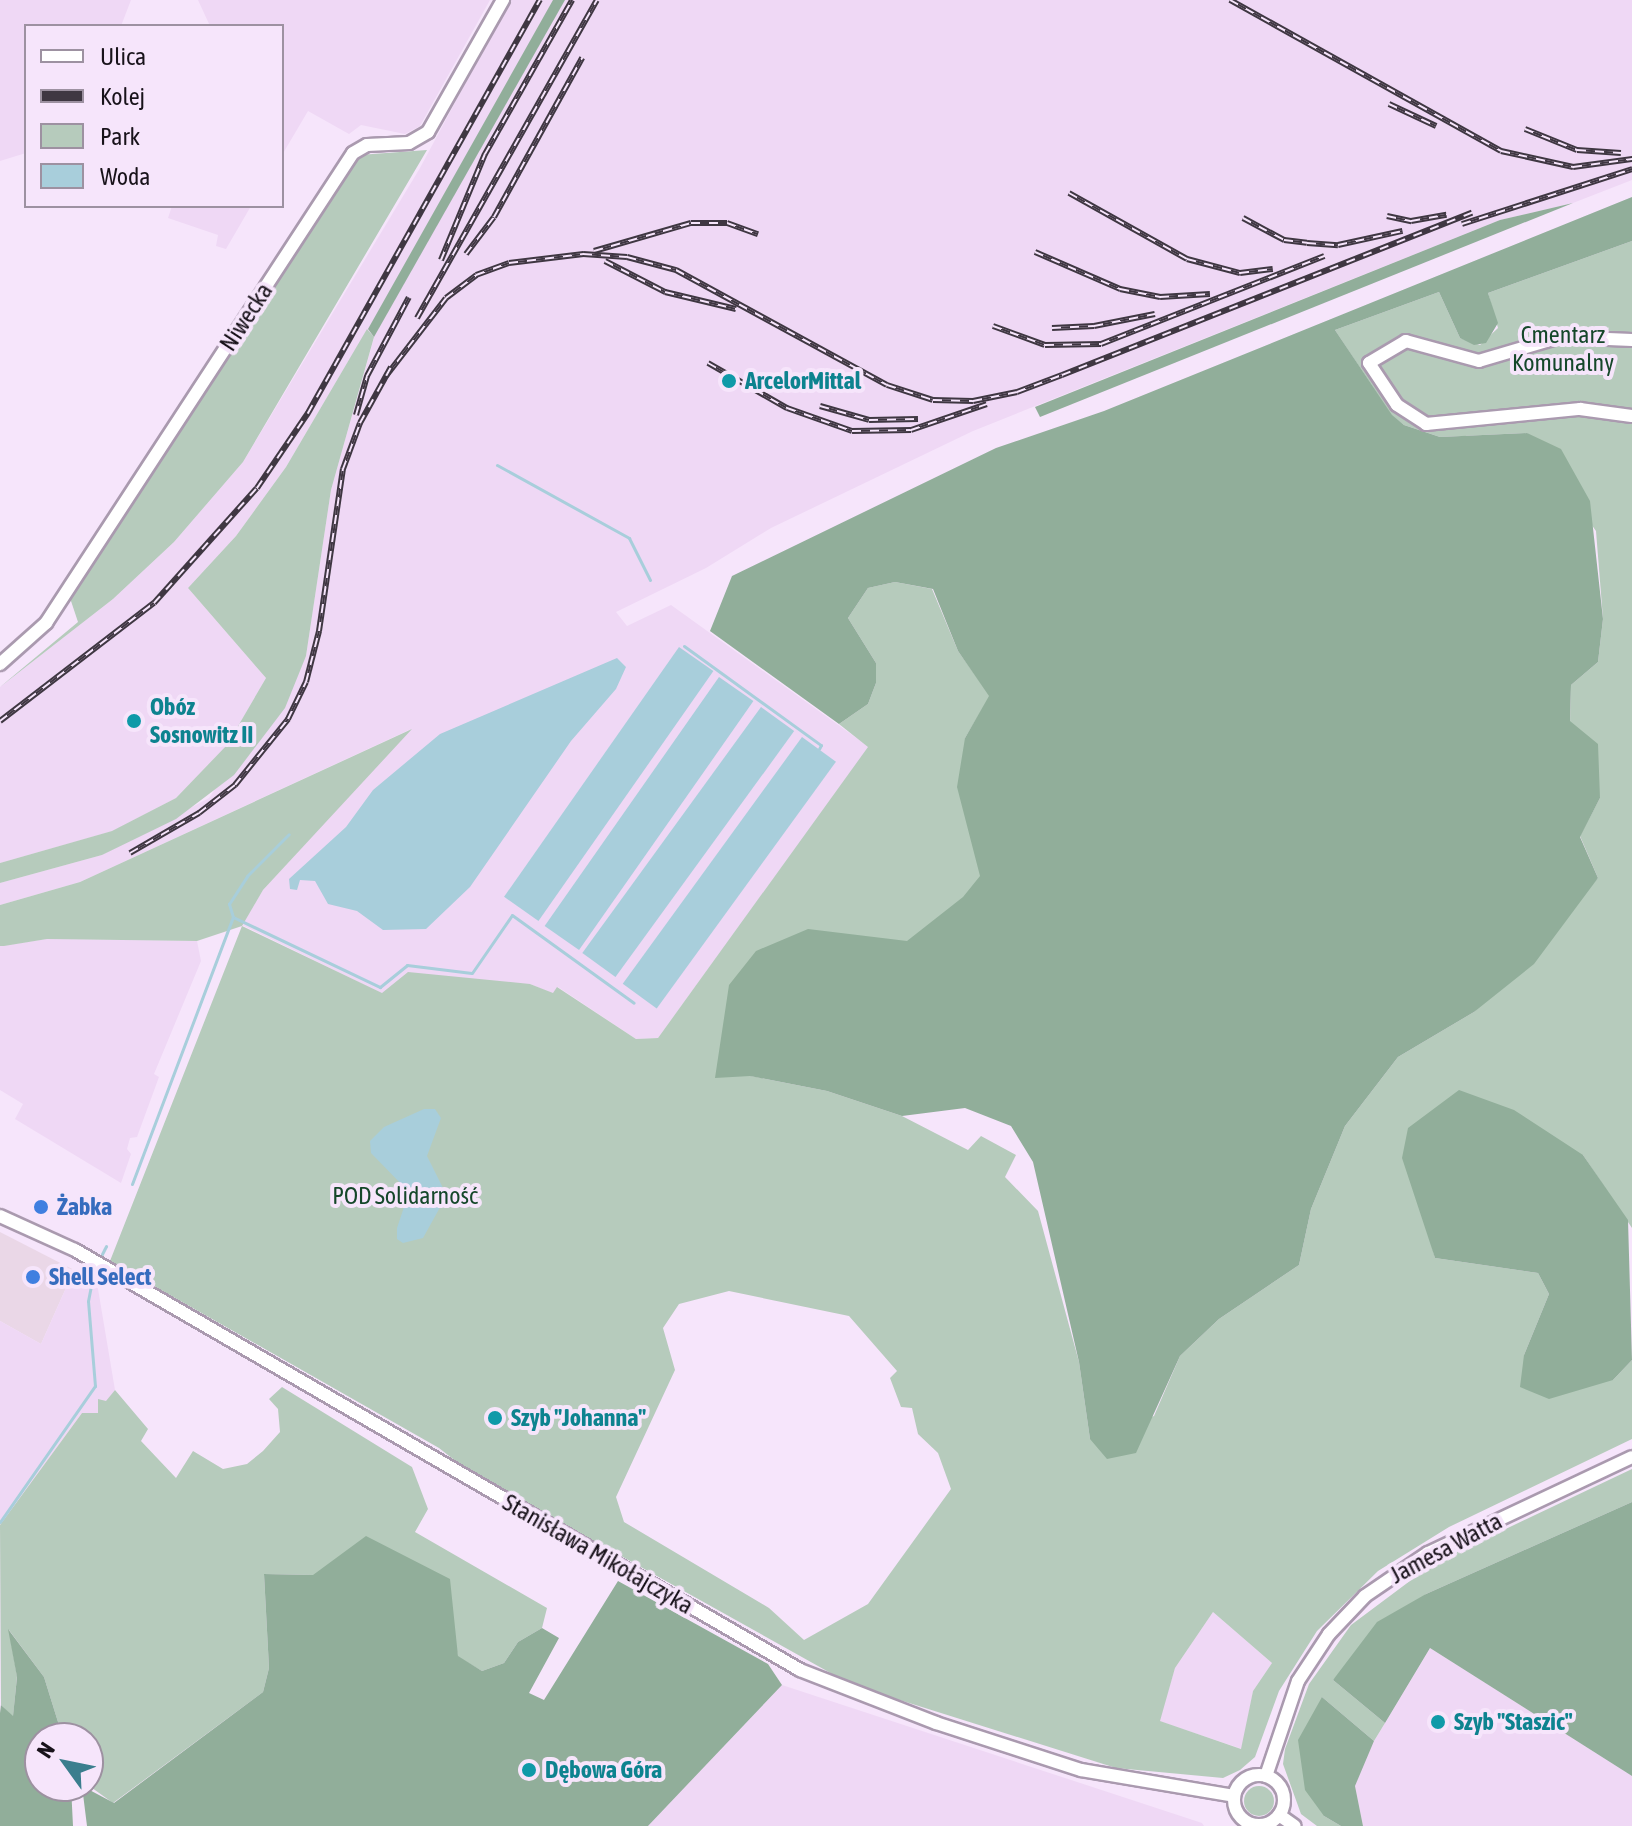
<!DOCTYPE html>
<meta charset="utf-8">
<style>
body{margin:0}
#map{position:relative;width:1632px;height:1826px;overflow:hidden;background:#f6e5fb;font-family:"Asap Condensed",sans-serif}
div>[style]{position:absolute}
.commercial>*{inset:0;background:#ead7e7}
.built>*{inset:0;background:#efd8f5}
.green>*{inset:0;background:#b6cbbc}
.round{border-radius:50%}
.forest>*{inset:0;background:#91ae9a}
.water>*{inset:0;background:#a8cedb;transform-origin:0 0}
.stream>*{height:3px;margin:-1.5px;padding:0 1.5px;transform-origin:1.5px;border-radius:1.5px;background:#a8cedb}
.roads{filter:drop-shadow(2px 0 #aa9aaf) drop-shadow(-2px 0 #aa9aaf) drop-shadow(0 2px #aa9aaf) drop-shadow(0 -2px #aa9aaf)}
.minor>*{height:12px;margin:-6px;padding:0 6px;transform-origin:6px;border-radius:6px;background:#fff}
.minor>.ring{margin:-6px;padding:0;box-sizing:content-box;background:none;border:12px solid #fff;border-radius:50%}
.rail>*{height:6px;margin-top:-3px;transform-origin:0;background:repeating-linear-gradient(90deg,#f6e5fb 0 9px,#3f3742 0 18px);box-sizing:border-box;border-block:2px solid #3f3742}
.dots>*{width:22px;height:22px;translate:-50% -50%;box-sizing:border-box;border:4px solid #f6e5fb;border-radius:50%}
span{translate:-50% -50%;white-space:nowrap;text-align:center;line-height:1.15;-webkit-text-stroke:8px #f6e5fb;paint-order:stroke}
.street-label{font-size:24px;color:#18121a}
.park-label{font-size:24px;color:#15472a}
.culture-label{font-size:24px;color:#0d838f;font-weight:700}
.left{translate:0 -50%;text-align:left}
.shop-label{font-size:24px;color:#366cbe;font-weight:700}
.legend{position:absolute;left:24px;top:24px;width:260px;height:184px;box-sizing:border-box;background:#f6e5fb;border:2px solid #9d91a1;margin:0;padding:10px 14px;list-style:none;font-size:24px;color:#18121a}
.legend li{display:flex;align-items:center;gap:16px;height:40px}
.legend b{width:40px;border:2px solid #9d91a1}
.north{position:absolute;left:24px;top:1722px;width:80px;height:80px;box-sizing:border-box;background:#f6e5fb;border:2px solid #9d91a1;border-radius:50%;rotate:303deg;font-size:22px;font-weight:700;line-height:32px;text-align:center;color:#18121a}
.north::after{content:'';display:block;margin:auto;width:28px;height:36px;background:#3b7e8e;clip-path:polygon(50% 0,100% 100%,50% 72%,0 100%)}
</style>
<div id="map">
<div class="commercial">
<div style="clip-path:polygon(0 1232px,74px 1270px,41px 1344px,0 1321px)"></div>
</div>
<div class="built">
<div style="clip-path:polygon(0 0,131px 0,121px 26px,26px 26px,26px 153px,0 161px)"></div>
<div style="clip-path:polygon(198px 0,490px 0,420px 126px,405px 134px,361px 125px,349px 134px,308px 111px,282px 155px,282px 26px,210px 26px)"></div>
<div style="clip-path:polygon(510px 0,1632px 0,1632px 180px,1573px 203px,1500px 220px,973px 431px,771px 528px,706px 568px,616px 612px,627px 626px,671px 605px,869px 747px,658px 1038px,636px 1039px,558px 987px,554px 994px,530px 984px,383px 994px,242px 925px,263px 890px,409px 730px,80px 882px,0 905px,0 883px,102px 855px,209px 798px,306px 656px,331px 490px,374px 338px,349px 360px,286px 467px,236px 536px,188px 588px,266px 678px,227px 746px,176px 798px,113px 831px,0 863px,0 687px,113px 599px,174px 542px,243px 462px,420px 168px)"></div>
<div style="clip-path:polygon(172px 206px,251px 206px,226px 249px,216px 246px,218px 235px,168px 218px)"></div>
<div style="clip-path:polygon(47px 939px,197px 941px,201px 961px,154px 1074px,159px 1077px,137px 1137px,130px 1138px,127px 1149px,131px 1154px,121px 1183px,15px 1119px,23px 1104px,0 1090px,0 946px)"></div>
<div style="clip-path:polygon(74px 1270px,97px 1283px,115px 1390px,98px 1413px,82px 1413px,0 1525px,0 1321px,41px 1344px)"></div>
<div style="clip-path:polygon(1213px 1612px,1272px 1663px,1253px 1691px,1242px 1749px,1159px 1721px,1175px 1668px)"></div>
<div style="clip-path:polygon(1430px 1648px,1632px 1776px,1632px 1826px,1363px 1826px,1355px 1786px,1367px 1753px)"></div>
<div style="clip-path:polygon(782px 1685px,1202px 1823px,1204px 1826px,648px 1826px)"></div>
</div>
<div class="green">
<div style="clip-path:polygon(427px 150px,243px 462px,174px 542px,113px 599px,0 687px,78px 622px,70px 598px,359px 155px)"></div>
<div style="clip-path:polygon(evenodd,1632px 241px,1632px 1228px,1583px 1155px,1426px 1224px,1435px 1258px,1538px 1273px,1549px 1294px,1524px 1355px,1613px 1380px,1632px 1360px,1632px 1439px,1449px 1527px,1378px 1571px,1317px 1631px,1279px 1691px,1255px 1757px,1240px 1770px,1223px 1778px,1116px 1768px,852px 1685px,467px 1470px,439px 1448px,110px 1261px,242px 926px,197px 941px,47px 939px,4px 946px,0 946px,0 905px,80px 882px,412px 729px,263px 890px,242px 926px,382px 993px,408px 972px,530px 984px,553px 993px,557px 987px,636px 1039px,658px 1038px,868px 747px,839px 724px,868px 704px,876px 683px,876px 663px,848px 618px,868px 588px,895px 582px,932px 589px,958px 651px,990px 696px,965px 738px,997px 893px,751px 1076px,827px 1091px,902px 1116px,968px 1150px,981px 1136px,1016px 1155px,1005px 1177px,1038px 1211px,1079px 1362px,1090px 1439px,1154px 1416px,1180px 1356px,1219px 1319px,1299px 1265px,1311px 1209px,1345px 1126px,1398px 1057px,1474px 1012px,1598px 878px,1580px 836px,1600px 798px,1570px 722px,1571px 685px,1598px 662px,1603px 619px,1596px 531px,1527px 433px,1440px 437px,1404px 425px,1392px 416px,1335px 330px,1439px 292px,1460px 338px,1480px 345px,1498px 328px,1488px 293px,1632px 241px,729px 1291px,849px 1316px,897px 1371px,890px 1378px,901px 1407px,912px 1408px,918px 1434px,938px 1453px,951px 1489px,868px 1604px,804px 1640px,769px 1608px,624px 1522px,616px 1497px,675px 1370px,663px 1328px,679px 1304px,729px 1291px,1632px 241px,1213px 1612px,1272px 1663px,1253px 1691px,1241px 1749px,1160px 1721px,1175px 1668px,1213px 1612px)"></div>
<div style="clip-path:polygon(367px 329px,374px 337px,331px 490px,306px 656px,285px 708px,234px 775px,176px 819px,102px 855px,0 883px,0 863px,112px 831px,176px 798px,227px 745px,266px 678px,188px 588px,236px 536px,286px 467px)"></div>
<div style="clip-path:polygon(282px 1387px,412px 1467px,428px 1509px,415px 1532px,547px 1608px,542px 1628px,518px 1642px,504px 1663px,482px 1671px,458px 1657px,453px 1630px,313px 1575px,264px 1574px,269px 1668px,263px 1692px,113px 1803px,88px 1785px,88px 1738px,63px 1738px,44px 1677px,9px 1630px,17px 1676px,13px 1717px,1px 1705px,0 1525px,82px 1413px,98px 1413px,98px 1399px,106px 1401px,115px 1390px,148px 1429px,141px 1441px,176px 1478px,193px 1451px,223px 1469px,247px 1464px,263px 1451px,280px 1432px,278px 1409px,269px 1399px)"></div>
<div style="clip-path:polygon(1632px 1469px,1632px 1502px,1426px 1594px,1333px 1680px,1385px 1723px,1374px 1741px,1322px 1697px,1324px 1816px,1341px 1826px,1317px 1826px,1301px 1814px,1283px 1764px,1285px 1749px,1309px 1684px,1351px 1625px,1434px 1563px)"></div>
<div class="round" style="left:1244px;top:1786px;width:30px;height:30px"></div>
</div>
<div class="forest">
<div style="clip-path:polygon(553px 0,565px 0,374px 337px,368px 329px)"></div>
<div style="clip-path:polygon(1632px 197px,1632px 241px,1488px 293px,1498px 323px,1486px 343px,1474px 345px,1460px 338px,1439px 292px,1335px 330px,1392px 415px,1404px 425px,1440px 437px,1527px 433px,1561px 449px,1590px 501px,1603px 619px,1598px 662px,1571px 685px,1570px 721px,1598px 744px,1600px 798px,1580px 837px,1598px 878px,1534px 964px,1474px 1012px,1398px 1057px,1345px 1126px,1311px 1209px,1299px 1265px,1219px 1319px,1180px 1356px,1136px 1453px,1107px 1459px,1090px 1439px,1079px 1362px,1033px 1162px,1011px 1126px,965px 1108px,902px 1116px,827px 1091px,750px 1076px,715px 1078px,729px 985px,756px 951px,808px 929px,907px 941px,963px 897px,980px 876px,957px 787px,965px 738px,989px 696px,958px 651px,933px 589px,895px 582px,868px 588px,848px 618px,876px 663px,876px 683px,868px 704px,839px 724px,710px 631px,732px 576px,996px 448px,1104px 411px)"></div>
<div style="clip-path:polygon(1573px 203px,1040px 417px,1035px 407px,1500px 220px)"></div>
<div style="clip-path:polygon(1459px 1090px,1514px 1110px,1583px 1155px,1628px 1220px,1632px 1360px,1613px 1380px,1549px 1399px,1520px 1387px,1524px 1355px,1549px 1294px,1538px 1273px,1435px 1258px,1402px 1158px,1408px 1128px)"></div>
<div style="clip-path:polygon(1632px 1502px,1632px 1776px,1430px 1648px,1385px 1723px,1333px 1680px,1377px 1622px,1426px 1594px)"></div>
<div style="clip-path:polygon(366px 1536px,450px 1579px,458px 1656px,482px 1671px,504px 1663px,518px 1642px,542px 1628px,559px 1638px,529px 1693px,544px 1700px,618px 1581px,768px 1664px,782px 1685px,648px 1826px,87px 1826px,82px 1786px,114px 1803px,263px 1692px,269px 1668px,264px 1574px,313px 1575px)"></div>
<div style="clip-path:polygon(8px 1629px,44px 1677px,63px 1738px,40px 1738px,40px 1786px,71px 1786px,73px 1826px,0 1826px,0 1713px,1px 1705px,13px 1716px,17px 1677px)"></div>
<div style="clip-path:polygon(1322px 1697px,1374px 1741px,1355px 1786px,1363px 1826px,1341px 1826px,1324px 1816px,1305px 1790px,1298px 1740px)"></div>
</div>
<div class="water">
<div style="left:679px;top:647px;width:42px;height:305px;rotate:35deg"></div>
<div style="clip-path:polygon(617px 658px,626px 667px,616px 689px,571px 741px,470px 887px,426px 929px,383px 930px,357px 911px,328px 904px,315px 881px,300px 880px,297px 890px,290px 889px,289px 879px,346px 827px,373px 790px,440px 734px)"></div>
<div style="left:719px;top:677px;width:42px;height:304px;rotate:35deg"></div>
<div style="left:761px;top:707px;width:41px;height:304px;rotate:36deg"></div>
<div style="left:802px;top:737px;width:42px;height:305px;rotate:36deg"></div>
<div style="clip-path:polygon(424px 1109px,435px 1109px,441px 1118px,427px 1156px,445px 1192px,443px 1202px,423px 1238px,403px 1243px,397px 1239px,397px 1228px,409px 1192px,371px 1153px,370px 1141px,384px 1127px)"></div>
</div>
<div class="stream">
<div style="left:497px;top:465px;width:151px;rotate:28.9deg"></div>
<div style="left:629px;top:538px;width:47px;rotate:63.4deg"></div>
<div style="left:684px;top:646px;width:169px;rotate:35.9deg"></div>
<div style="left:821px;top:745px;width:4px;rotate:117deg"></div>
<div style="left:233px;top:917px;width:163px;rotate:25.5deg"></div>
<div style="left:380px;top:987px;width:35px;rotate:-39deg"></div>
<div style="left:407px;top:965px;width:65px;rotate:7deg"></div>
<div style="left:472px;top:973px;width:70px;rotate:-55.4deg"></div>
<div style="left:512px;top:915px;width:150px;rotate:35.8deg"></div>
<div style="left:132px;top:1184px;width:285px;rotate:-69.3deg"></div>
<div style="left:233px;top:917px;width:14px;rotate:-107deg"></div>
<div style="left:229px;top:904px;width:33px;rotate:-57deg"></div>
<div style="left:247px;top:876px;width:59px;rotate:-45deg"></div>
<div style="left:102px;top:1254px;width:9px;rotate:-63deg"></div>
<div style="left:0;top:1522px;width:166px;rotate:-55.1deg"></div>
<div style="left:95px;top:1386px;width:85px;rotate:-94.7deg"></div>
<div style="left:88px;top:1301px;width:25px;rotate:-79deg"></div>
</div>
<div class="roads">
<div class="minor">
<div style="left:1632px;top:340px;width:72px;rotate:-177.6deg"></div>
<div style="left:1560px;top:337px;width:84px;rotate:163.5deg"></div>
<div style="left:1479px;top:361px;width:76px;rotate:-164.7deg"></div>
<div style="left:1406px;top:341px;width:43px;rotate:149.3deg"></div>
<div style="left:1369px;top:363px;width:50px;rotate:56.3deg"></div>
<div style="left:1397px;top:405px;width:35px;rotate:33deg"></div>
<div style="left:1426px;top:424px;width:155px;rotate:-5.6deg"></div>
<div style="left:1580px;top:409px;width:52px;rotate:7.7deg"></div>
<div style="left:0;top:664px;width:62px;rotate:-41.7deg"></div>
<div style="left:46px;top:623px;width:561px;rotate:-56.85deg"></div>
<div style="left:353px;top:153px;width:16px;rotate:-30deg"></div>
<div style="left:367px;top:145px;width:42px;rotate:-2.7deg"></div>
<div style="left:409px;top:143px;width:22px;rotate:-30deg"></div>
<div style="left:428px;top:132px;width:152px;rotate:-60.4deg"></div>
<div style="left:0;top:1216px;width:82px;rotate:24.4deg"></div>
<div style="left:75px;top:1250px;width:838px;rotate:30.08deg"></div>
<div style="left:800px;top:1670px;width:146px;rotate:21.3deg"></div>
<div style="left:936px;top:1723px;width:152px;rotate:18deg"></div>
<div style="left:1081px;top:1770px;width:155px;rotate:9.6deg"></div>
<div class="ring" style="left:1234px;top:1775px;width:38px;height:38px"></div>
<div style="left:1266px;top:1776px;width:100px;rotate:-71.4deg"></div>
<div style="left:1298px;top:1681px;width:56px;rotate:-56.6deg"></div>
<div style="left:1329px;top:1634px;width:52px;rotate:-46.5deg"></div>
<div style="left:1365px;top:1596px;width:76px;rotate:-34.3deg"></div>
<div style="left:1428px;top:1553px;width:225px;rotate:-25.2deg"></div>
<div style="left:1279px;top:1815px;width:19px;rotate:35deg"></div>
</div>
</div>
<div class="rail">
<div style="left:1230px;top:0;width:310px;rotate:29.1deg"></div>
<div style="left:1501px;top:151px;width:74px;rotate:12.5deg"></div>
<div style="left:1573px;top:167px;width:60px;rotate:-7.7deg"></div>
<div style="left:1389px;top:104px;width:52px;rotate:25.1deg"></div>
<div style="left:1525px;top:129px;width:56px;rotate:22deg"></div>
<div style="left:1577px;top:150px;width:44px;rotate:3.9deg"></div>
<div style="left:1069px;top:193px;width:135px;rotate:29.2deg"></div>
<div style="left:1187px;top:259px;width:55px;rotate:14.8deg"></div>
<div style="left:1240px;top:273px;width:33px;rotate:-7deg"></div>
<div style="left:1387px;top:216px;width:25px;rotate:12deg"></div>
<div style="left:1411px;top:221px;width:36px;rotate:-10deg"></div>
<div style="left:1243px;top:218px;width:47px;rotate:28.2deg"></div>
<div style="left:1284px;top:240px;width:23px;rotate:7deg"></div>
<div style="left:1307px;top:243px;width:31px;rotate:4deg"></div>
<div style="left:1338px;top:245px;width:66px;rotate:-12.3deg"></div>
<div style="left:1462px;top:224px;width:179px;rotate:-17.9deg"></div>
<div style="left:594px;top:251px;width:101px;rotate:-16.1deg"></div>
<div style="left:691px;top:223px;width:36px"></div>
<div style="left:727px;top:223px;width:33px;rotate:20deg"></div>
<div style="left:1035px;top:252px;width:93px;rotate:23.5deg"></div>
<div style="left:1120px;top:289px;width:41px;rotate:11.3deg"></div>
<div style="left:1160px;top:297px;width:50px;rotate:-3.4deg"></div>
<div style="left:466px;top:254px;width:46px;rotate:-52.9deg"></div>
<div style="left:494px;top:217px;width:182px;rotate:-61deg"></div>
<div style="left:441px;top:260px;width:115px;rotate:-67.5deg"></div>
<div style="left:485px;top:154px;width:177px;rotate:-60.5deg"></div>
<div style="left:605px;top:261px;width:68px;rotate:27.3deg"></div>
<div style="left:665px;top:292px;width:73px;rotate:13.5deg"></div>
<div style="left:417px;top:318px;width:365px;rotate:-60.5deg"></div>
<div style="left:993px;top:326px;width:55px;rotate:20.1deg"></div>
<div style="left:1045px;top:345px;width:56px;rotate:-1deg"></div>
<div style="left:1101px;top:344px;width:240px;rotate:-21.5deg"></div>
<div style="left:1052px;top:328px;width:42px;rotate:-2.7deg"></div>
<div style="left:1094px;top:326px;width:62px;rotate:-11.1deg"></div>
<div style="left:708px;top:363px;width:91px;rotate:29.7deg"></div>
<div style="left:787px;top:408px;width:69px;rotate:19.5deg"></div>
<div style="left:852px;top:431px;width:59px;rotate:-1deg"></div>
<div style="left:911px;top:430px;width:80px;rotate:-18.9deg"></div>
<div style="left:386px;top:376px;width:98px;rotate:-52.4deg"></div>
<div style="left:446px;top:298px;width:38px;rotate:-37deg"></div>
<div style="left:476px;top:275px;width:35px;rotate:-20deg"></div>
<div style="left:509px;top:263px;width:75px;rotate:-6.9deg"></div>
<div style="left:583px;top:254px;width:44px;rotate:3.9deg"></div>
<div style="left:627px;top:257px;width:51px;rotate:14.9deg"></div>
<div style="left:676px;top:270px;width:240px;rotate:28.6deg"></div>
<div style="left:887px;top:385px;width:48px;rotate:18.1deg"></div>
<div style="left:933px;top:400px;width:40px;rotate:1.4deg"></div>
<div style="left:973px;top:401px;width:45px;rotate:-11.6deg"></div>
<div style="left:1017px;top:392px;width:48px;rotate:-20.7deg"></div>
<div style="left:1062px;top:375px;width:441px;rotate:-21.6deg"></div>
<div style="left:820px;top:406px;width:51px;rotate:15.9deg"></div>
<div style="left:869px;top:420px;width:49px;rotate:-1.2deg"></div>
<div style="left:356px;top:415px;width:41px;rotate:-74.2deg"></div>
<div style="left:367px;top:376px;width:89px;rotate:-62deg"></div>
<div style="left:0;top:721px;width:194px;rotate:-37.5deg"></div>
<div style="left:154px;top:603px;width:154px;rotate:-48.2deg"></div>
<div style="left:257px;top:488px;width:91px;rotate:-55.8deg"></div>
<div style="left:308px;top:413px;width:474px;rotate:-60.7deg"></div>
<div style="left:130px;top:853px;width:80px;rotate:-30.1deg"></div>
<div style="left:199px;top:813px;width:46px;rotate:-37.9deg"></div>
<div style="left:235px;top:785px;width:85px;rotate:-51.2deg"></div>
<div style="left:288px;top:719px;width:41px;rotate:-64.1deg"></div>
<div style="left:306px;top:682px;width:53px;rotate:-75.7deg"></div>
<div style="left:319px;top:631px;width:164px;rotate:-81.6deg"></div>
<div style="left:343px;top:469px;width:49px;rotate:-69.7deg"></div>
<div style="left:360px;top:423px;width:64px;rotate:-61deg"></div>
</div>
<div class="dots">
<div style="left:729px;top:381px;background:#0f9aa8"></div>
<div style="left:134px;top:721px;background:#0f9aa8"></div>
<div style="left:41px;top:1207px;background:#3f7fe0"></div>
<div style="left:33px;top:1277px;background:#3f7fe0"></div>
<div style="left:495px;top:1418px;background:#0f9aa8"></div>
<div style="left:1438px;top:1722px;background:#0f9aa8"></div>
<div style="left:529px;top:1770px;background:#0f9aa8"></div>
</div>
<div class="street-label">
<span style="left:246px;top:317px;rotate:-57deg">Niwecka</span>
<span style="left:1446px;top:1548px;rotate:-28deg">Jamesa Watta</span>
<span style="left:598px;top:1554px;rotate:30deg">Stanisława Mikołajczyka</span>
</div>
<div class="park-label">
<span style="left:1563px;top:349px">Cmentarz<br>Komunalny</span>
<span style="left:405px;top:1196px">POD Solidarność</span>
</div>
<div class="culture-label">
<span class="left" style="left:745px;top:381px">ArcelorMittal</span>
<span class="left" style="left:150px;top:721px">Obóz<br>Sosnowitz II</span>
<span class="left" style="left:511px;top:1418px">Szyb "Johanna"</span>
<span class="left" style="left:1454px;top:1722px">Szyb "Staszic"</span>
<span class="left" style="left:545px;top:1770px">Dębowa Góra</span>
</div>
<div class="shop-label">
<span class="left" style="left:57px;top:1207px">Żabka</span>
<span class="left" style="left:49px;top:1277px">Shell Select</span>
</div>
<ul class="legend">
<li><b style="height:10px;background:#fff"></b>Ulica</li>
<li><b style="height:10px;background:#3f3742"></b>Kolej</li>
<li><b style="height:22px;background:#b6cbbc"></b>Park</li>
<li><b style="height:22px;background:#a8cedb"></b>Woda</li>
</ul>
<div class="north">N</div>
</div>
